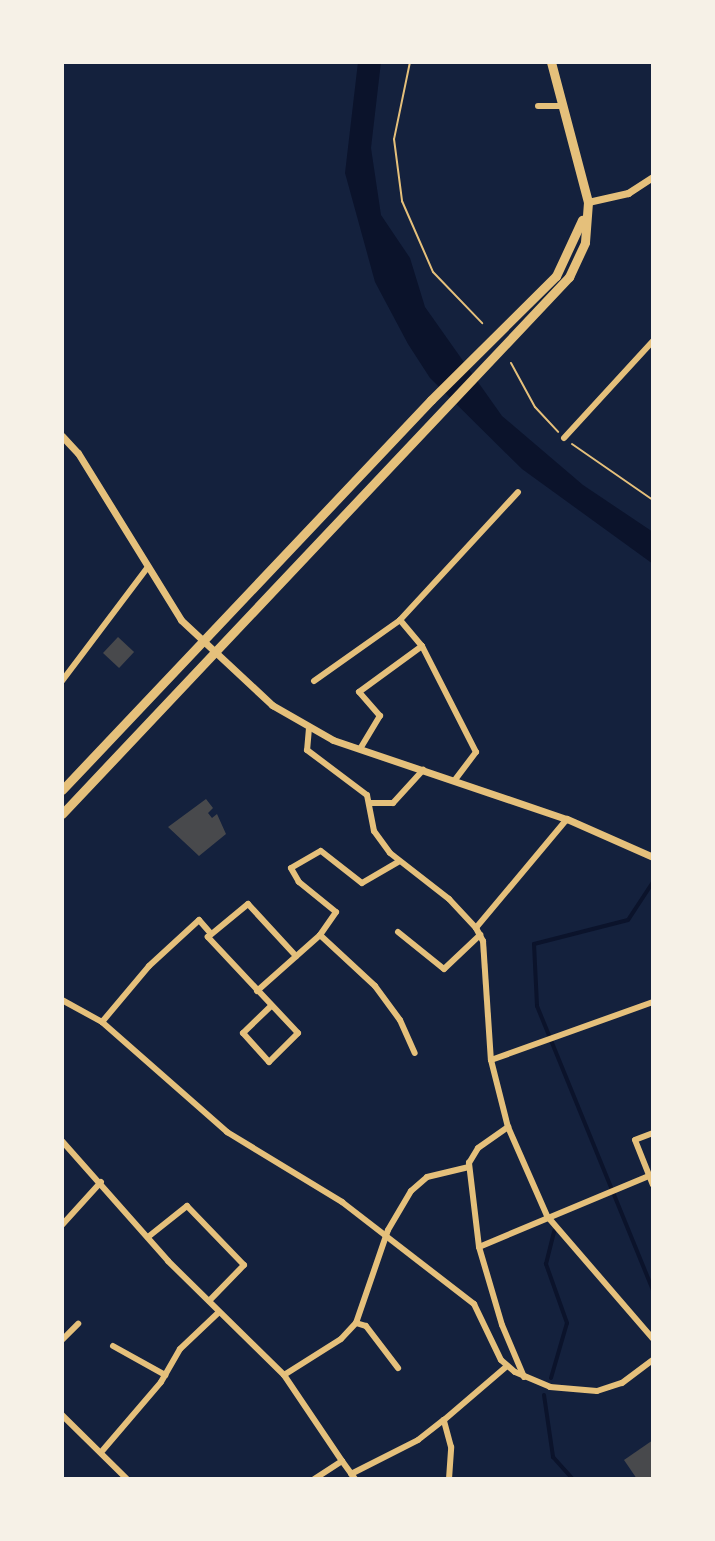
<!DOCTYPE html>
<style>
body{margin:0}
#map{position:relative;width:715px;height:1541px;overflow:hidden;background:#14213d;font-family:"Alegreya Sans",sans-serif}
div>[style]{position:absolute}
.water>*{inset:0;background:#0b132b}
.stream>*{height:4px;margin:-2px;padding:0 2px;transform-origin:2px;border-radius:2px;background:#0b132b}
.building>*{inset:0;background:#48494c;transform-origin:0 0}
.path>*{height:2px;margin:-1px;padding:0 1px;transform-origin:1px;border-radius:1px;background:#e5c07b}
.minor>*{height:6px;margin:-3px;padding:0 3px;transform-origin:3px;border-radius:3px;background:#e5c07b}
.tertiary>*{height:7px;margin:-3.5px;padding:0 3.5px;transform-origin:3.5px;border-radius:3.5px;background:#e5c07b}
.primary>*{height:9px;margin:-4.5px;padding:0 4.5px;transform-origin:4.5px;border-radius:4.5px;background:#e5c07b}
span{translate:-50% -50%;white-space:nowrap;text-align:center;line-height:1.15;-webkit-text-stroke:7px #f6f1e7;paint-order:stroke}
.frame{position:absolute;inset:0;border:64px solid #f6f1e7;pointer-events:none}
</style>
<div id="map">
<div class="water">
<div style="clip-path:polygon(358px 62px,381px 62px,371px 148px,381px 215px,410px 258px,425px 307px,502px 416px,583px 485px,653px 532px,653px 564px,522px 469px,430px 378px,408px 344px,375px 282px,345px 173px)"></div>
</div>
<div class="stream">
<div style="left:653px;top:882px;width:45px;rotate:123.3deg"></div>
<div style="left:628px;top:920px;width:97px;rotate:165.7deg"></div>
<div style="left:534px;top:944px;width:62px;rotate:87.2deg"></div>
<div style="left:537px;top:1006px;width:307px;rotate:67.8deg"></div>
<div style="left:551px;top:1378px;width:57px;rotate:-73.8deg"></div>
<div style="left:567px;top:1323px;width:63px;rotate:-109.6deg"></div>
<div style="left:546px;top:1264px;width:34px;rotate:-76deg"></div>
<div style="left:544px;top:1395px;width:63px;rotate:81.7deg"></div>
<div style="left:553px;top:1457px;width:30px;rotate:48deg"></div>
</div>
<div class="building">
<div style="left:118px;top:637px;width:22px;height:22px;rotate:43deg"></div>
<div style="clip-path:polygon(206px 799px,213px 808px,208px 813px,212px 818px,217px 814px,226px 834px,199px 856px,168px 827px)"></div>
<div style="clip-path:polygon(653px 1440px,653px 1479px,637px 1479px,624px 1460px)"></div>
</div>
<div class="path">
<div style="left:410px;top:62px;width:79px;rotate:101.7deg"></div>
<div style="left:394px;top:139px;width:63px;rotate:82.6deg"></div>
<div style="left:402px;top:201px;width:77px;rotate:66.4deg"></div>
<div style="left:433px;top:272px;width:71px;rotate:46.1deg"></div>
<div style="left:511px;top:363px;width:50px;rotate:61.4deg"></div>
<div style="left:535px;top:407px;width:34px;rotate:47deg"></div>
<div style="left:572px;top:444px;width:98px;rotate:34.7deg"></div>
</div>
<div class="minor">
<div style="left:538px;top:106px;width:24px"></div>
<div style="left:564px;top:438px;width:132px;rotate:-47.5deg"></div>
<div style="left:400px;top:620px;width:34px;rotate:50deg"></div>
<div style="left:422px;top:646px;width:119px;rotate:63deg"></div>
<div style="left:476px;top:752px;width:34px;rotate:127deg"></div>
<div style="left:62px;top:681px;width:143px;rotate:-53deg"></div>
<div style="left:314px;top:681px;width:105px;rotate:-35.3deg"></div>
<div style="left:400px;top:620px;width:174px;rotate:-47.3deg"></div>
<div style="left:309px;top:728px;width:22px;rotate:95deg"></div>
<div style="left:307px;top:750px;width:75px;rotate:36.9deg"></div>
<div style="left:367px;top:795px;width:37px;rotate:79deg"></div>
<div style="left:374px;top:831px;width:27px;rotate:54deg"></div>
<div style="left:390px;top:853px;width:75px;rotate:37.9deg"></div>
<div style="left:449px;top:899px;width:40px;rotate:47deg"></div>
<div style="left:360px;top:749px;width:39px;rotate:-59deg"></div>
<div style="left:380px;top:716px;width:32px;rotate:-131deg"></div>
<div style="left:359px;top:692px;width:78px;rotate:-36.1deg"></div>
<div style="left:370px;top:803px;width:23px"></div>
<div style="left:393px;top:803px;width:45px;rotate:-47.7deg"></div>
<div style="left:567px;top:819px;width:142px;rotate:129.9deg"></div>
<div style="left:476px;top:928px;width:15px;rotate:62deg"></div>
<div style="left:483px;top:941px;width:119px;rotate:86.2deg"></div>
<div style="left:491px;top:1060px;width:69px;rotate:75.8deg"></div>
<div style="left:508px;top:1127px;width:97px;rotate:66.3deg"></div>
<div style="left:547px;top:1216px;width:162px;rotate:49.2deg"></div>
<div style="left:398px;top:932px;width:59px;rotate:38.8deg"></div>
<div style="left:444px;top:969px;width:50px;rotate:-43.4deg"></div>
<div style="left:320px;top:935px;width:75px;rotate:42.8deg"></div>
<div style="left:375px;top:986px;width:42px;rotate:53.7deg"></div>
<div style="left:400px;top:1020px;width:36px;rotate:66deg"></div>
<div style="left:257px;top:991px;width:84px;rotate:-41.6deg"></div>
<div style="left:320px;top:935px;width:28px;rotate:-55deg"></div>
<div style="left:336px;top:912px;width:48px;rotate:-141deg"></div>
<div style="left:299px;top:882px;width:16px;rotate:-120deg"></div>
<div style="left:291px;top:868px;width:34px;rotate:-30deg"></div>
<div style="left:321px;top:851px;width:52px;rotate:38deg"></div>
<div style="left:362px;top:883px;width:42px;rotate:-30.3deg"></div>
<div style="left:62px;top:1000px;width:46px;rotate:28.8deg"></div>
<div style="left:102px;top:1022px;width:167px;rotate:41.3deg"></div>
<div style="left:227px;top:1132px;width:135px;rotate:31.3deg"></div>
<div style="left:342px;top:1202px;width:167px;rotate:37.7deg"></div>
<div style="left:474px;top:1304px;width:62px;rotate:64.3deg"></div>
<div style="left:501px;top:1360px;width:18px;rotate:41deg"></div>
<div style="left:515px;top:1372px;width:38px;rotate:23deg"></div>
<div style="left:550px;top:1387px;width:47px;rotate:4.9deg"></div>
<div style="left:597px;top:1391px;width:26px;rotate:-18deg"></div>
<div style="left:622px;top:1383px;width:39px;rotate:-37deg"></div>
<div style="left:271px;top:1006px;width:39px;rotate:136deg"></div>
<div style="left:243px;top:1033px;width:39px;rotate:48deg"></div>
<div style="left:269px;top:1062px;width:41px;rotate:-45deg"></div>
<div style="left:298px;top:1033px;width:132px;rotate:-133.2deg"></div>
<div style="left:208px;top:937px;width:52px;rotate:-39.5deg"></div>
<div style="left:248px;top:904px;width:71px;rotate:47.3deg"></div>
<div style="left:102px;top:1022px;width:73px;rotate:-50deg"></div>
<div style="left:149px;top:966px;width:68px;rotate:-42.6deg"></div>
<div style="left:199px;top:920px;width:18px;rotate:49deg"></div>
<div style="left:491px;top:1060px;width:172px;rotate:-19.7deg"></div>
<div style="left:653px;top:1133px;width:19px;rotate:159deg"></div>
<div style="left:635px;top:1140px;width:48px;rotate:68.2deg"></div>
<div style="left:62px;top:1141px;width:160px;rotate:48.5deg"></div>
<div style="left:168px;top:1261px;width:163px;rotate:44.5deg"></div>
<div style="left:284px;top:1375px;width:104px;rotate:56deg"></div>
<div style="left:342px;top:1461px;width:33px;rotate:147deg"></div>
<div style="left:62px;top:1225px;width:58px;rotate:-47.8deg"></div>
<div style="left:148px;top:1237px;width:50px;rotate:-38.5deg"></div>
<div style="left:187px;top:1206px;width:82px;rotate:46deg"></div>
<div style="left:244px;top:1265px;width:50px;rotate:134.2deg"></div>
<div style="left:479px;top:1247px;width:85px;rotate:-96.8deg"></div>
<div style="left:469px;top:1163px;width:17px;rotate:-59deg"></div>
<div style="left:478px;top:1148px;width:37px;rotate:-35deg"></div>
<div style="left:356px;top:1323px;width:10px;rotate:17deg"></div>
<div style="left:366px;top:1326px;width:53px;rotate:52.7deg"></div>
<div style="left:62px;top:1340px;width:23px;rotate:-45deg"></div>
<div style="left:113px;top:1346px;width:60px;rotate:29.1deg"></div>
<div style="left:284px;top:1375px;width:67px;rotate:-32.3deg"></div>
<div style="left:341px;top:1339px;width:22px;rotate:-47deg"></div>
<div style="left:356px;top:1323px;width:98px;rotate:-71deg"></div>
<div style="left:388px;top:1230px;width:45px;rotate:-59.5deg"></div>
<div style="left:411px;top:1191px;width:21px;rotate:-41deg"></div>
<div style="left:427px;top:1177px;width:43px;rotate:-13.4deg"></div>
<div style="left:524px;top:1377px;width:56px;rotate:-112.9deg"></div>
<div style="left:502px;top:1325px;width:81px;rotate:-106.4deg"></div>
<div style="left:479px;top:1247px;width:184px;rotate:-22.7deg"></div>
<div style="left:62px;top:1415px;width:91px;rotate:44.6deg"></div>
<div style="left:103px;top:1450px;width:89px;rotate:-49.5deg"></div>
<div style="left:161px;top:1382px;width:38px;rotate:-60deg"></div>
<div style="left:180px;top:1349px;width:52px;rotate:-43.5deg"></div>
<div style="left:342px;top:1461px;width:22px;rotate:54deg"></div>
<div style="left:351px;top:1474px;width:75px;rotate:-26.9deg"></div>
<div style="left:418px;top:1440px;width:33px;rotate:-38deg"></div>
<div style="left:449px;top:1479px;width:32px;rotate:-86deg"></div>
<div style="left:451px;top:1447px;width:28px;rotate:-105deg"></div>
<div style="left:444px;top:1420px;width:83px;rotate:-40.6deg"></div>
</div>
<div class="tertiary">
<div style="left:588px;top:202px;width:41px;rotate:-12.7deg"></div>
<div style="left:628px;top:193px;width:30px;rotate:-33deg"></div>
<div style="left:62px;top:436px;width:23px;rotate:47deg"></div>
<div style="left:78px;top:453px;width:196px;rotate:58.3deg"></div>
<div style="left:181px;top:620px;width:125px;rotate:43deg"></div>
<div style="left:272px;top:705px;width:70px;rotate:29.8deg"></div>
<div style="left:333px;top:740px;width:247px;rotate:18.7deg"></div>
<div style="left:567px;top:819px;width:94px;rotate:23.8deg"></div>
</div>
<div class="primary">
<div style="left:62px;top:790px;width:537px;rotate:-46.58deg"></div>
<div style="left:431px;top:400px;width:176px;rotate:-44.8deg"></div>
<div style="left:556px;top:276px;width:62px;rotate:-65.1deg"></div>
<div style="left:62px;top:814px;width:739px;rotate:-46.65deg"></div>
<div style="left:569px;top:277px;width:38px;rotate:-65deg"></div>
<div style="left:585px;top:242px;width:40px;rotate:-85.7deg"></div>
<div style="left:588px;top:202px;width:145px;rotate:-104.8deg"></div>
</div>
<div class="frame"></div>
</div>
